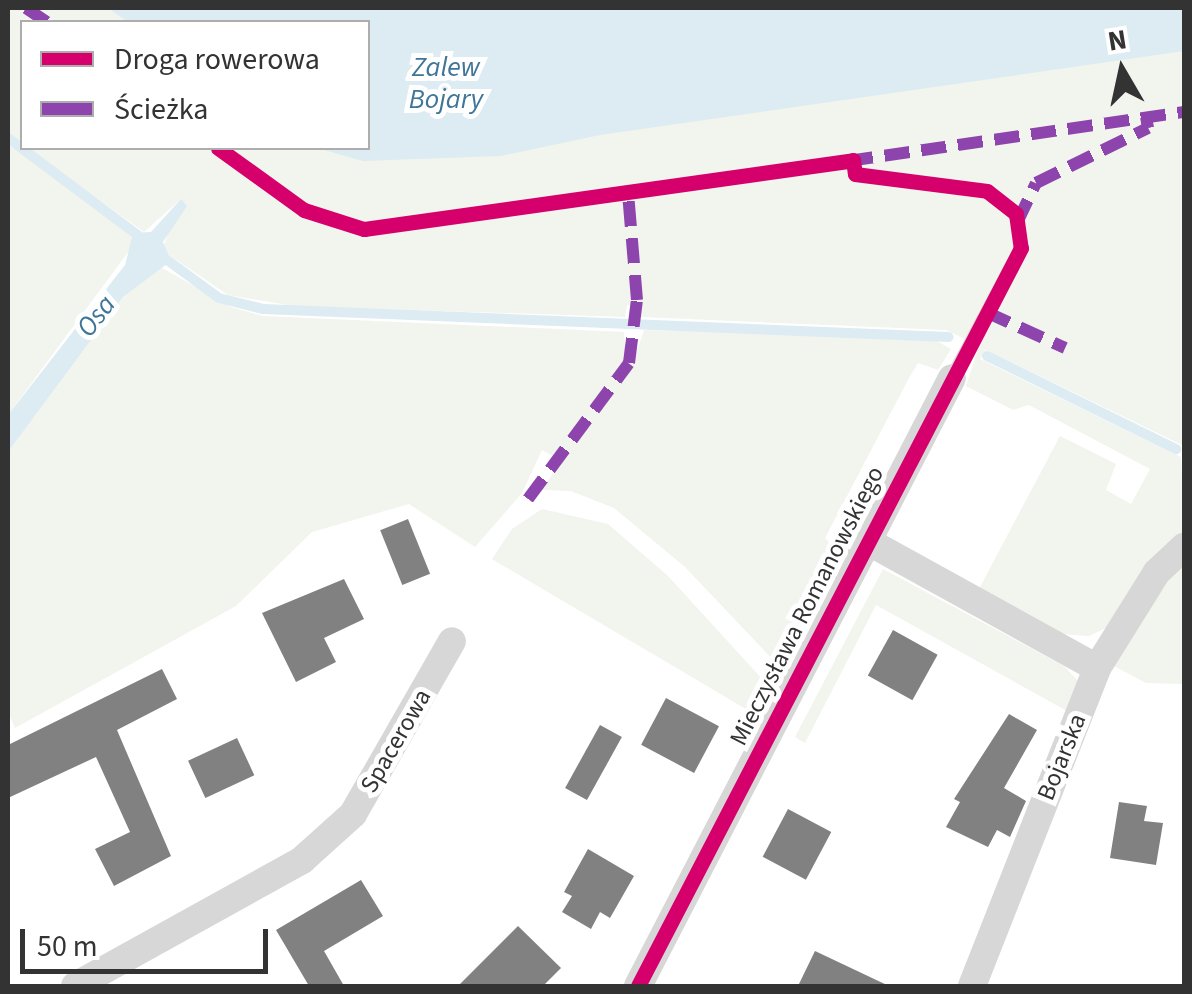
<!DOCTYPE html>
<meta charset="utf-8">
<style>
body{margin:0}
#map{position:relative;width:1192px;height:994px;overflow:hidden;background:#fff;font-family:"Source Sans 3",sans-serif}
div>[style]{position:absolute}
.green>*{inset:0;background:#f1f5ed}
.water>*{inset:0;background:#ddebf3}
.stream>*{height:10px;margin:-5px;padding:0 5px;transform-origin:5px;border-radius:5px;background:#ddebf3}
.building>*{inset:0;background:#818181;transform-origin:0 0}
.lane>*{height:14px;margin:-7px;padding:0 7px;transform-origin:7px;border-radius:7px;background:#d7d7d7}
.street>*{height:28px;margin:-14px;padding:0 14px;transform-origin:14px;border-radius:14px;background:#d7d7d7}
.quiet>*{height:12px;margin-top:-6px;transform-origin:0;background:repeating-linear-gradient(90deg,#8e44ad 0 25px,transparent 0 37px)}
.cycleway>*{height:15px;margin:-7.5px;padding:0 7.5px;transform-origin:7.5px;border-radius:7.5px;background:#d6006c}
span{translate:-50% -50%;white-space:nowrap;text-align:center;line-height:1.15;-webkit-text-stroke:10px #fff;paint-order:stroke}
.street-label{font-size:25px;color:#333}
.water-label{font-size:28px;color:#3f7597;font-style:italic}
.frame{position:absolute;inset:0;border:10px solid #333;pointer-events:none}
.legend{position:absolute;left:20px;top:20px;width:350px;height:130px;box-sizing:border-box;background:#fff;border:2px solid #adadad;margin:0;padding:12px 18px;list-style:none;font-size:30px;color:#333}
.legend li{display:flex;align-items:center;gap:20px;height:50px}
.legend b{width:50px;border:2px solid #adadad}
.north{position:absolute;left:1072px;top:20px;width:100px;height:100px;-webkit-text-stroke:8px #fff;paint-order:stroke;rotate:351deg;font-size:28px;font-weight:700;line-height:40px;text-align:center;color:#333}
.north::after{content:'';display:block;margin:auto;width:35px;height:45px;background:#333;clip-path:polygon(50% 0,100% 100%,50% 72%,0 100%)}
.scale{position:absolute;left:20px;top:929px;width:248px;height:45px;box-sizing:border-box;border:5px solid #333;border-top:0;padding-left:12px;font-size:30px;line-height:35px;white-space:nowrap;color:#333;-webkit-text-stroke:8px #fff;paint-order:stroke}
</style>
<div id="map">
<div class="green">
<div style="clip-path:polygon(8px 8px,1184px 8px,1184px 446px,986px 350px,980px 359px,1181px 457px,1184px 536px,1112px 625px,1089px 636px,1050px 633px,979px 589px,1060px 436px,1116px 464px,1106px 490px,1131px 504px,1150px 469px,1029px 405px,1013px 410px,966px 386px,979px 346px,946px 330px,641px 317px,641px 305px,627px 305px,625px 317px,294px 306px,228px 295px,162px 250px,181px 199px,144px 232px,27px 148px,368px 148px,368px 22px,22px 22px,22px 144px,8px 133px)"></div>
<div style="clip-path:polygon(8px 144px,129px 230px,134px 244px,8px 415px)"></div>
<div style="clip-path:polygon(157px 265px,231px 307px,263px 316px,624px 332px,626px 352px,636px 354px,644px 330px,930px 337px,951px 349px,938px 370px,918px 363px,909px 378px,825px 538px,837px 551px,777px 664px,685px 567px,614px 508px,571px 491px,542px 490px,561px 461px,542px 450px,522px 493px,475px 547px,409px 504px,312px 532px,236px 606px,15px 728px,8px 711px,8px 452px,123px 297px)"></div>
<div style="clip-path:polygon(542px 509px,608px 524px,668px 576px,765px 682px,751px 712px,492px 559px,512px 529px)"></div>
<div style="clip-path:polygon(1184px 557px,1184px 684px,1146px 683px,1112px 665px)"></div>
<div style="clip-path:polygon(883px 569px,1064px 666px,1078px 681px,1067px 711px,876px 605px,805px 743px,795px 737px)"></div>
</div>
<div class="water">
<div style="clip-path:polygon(108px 8px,1184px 8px,1184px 51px,600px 135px,501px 156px,363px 161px,317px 148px,368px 148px,368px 22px,128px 22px)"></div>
<div style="clip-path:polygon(181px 199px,187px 206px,163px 242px,171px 261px,123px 297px,8px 452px,8px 415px,125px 265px,133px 233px,151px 232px)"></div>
</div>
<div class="stream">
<div style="left:8px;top:138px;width:169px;rotate:36.8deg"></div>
<div style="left:159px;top:254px;width:74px;rotate:36.3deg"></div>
<div style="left:219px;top:298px;width:45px;rotate:14deg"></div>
<div style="left:263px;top:309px;width:686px;rotate:2.34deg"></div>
<div style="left:987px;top:356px;width:211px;rotate:26.2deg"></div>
</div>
<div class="building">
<div style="left:408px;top:519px;width:59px;height:30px;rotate:68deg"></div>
<div style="clip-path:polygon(344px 579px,364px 619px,324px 638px,336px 662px,296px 682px,262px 613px)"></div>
<div style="left:893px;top:630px;width:51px;height:52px;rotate:29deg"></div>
<div style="clip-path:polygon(162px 669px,177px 699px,117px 730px,171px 856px,114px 886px,95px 849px,130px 832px,96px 757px,8px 798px,8px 745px)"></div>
<div style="left:666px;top:698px;width:60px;height:53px;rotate:28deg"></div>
<div style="clip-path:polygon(1009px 714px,1037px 730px,1004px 788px,1026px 801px,1010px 837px,997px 830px,988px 847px,946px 827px,960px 802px,954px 799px)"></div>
<div style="left:600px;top:725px;width:25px;height:72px;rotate:29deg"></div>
<div style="left:237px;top:738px;width:41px;height:54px;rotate:65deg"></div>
<div style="clip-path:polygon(1119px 802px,1147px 806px,1144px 821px,1163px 823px,1156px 865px,1110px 858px)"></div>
<div style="left:788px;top:809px;width:49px;height:54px;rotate:28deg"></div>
<div style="clip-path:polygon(588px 849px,634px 876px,610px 918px,600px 912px,591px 929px,562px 912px,572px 896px,564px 892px)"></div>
<div style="clip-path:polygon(361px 880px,383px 916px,324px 951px,344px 986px,309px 986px,276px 930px)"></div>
<div style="clip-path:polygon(518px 926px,561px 968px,543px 986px,458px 986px)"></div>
<div style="clip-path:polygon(815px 951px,889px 986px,798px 986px)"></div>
</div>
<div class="lane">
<div style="left:952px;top:378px;width:147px;rotate:-62deg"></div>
</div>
<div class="street">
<div style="left:869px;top:542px;width:260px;rotate:28.9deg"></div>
<div style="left:75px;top:986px;width:260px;rotate:-29deg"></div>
<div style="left:302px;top:860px;width:69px;rotate:-42deg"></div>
<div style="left:353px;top:814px;width:199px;rotate:-60.2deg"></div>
<div style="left:638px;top:986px;width:684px;rotate:-62.69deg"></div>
<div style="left:972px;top:986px;width:342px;rotate:-68.5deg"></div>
<div style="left:1097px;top:668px;width:113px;rotate:-58deg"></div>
<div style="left:1157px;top:572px;width:37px;rotate:-43deg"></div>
</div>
<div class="quiet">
<div style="left:26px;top:8px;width:25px;rotate:34deg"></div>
<div style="left:848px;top:161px;width:340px;rotate:-8.3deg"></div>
<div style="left:1017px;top:223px;width:44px;rotate:-64.6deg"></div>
<div style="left:1036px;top:183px;width:125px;rotate:-26.2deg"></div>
<div style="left:1148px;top:128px;width:11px;rotate:-100deg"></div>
<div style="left:986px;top:312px;width:87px;rotate:24.5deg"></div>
<div style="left:528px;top:499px;width:169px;rotate:-53.4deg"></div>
<div style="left:629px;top:363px;width:64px;rotate:-82.8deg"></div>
<div style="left:637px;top:300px;width:107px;rotate:-94.8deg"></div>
</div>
<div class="cycleway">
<div style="left:218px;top:148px;width:106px;rotate:35.8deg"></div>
<div style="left:304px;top:210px;width:63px;rotate:17.6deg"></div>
<div style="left:364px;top:229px;width:494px;rotate:-8deg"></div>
<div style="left:853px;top:160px;width:14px;rotate:82deg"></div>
<div style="left:855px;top:174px;width:133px;rotate:7.3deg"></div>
<div style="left:987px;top:191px;width:37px;rotate:38deg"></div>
<div style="left:1016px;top:214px;width:34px;rotate:82deg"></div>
<div style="left:1021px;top:248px;width:831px;rotate:117.43deg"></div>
</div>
<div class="street-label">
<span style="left:807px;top:606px;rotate:-63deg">Mieczysława Romanowskiego</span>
<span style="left:396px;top:741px;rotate:-60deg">Spacerowa</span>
<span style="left:1062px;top:757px;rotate:-68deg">Bojarska</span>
</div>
<div class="water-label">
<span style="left:446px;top:83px">Zalew<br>Bojary</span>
<span style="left:96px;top:316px;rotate:-52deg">Osa</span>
</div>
<div class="frame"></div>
<ul class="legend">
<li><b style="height:12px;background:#d6006c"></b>Droga rowerowa</li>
<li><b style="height:12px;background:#8e44ad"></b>Ścieżka</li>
</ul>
<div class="north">N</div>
<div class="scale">50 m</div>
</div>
